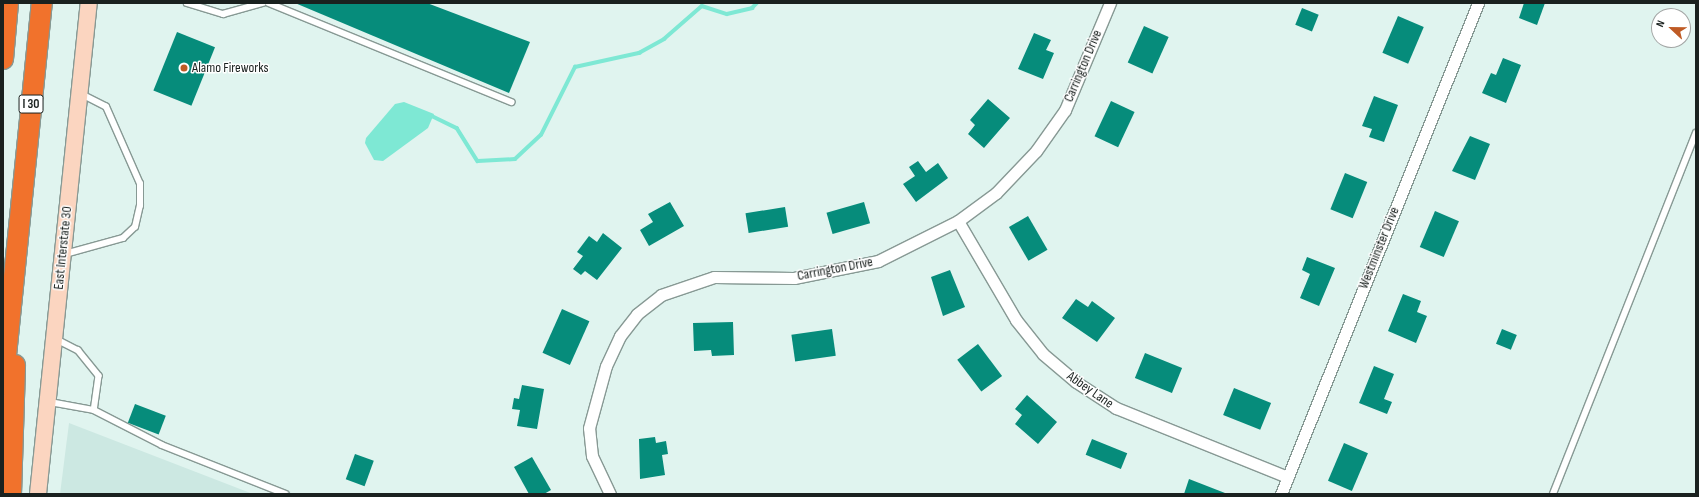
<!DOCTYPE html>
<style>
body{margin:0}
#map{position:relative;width:1699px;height:497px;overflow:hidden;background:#e0f4ef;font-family:"Sofia Sans Condensed",sans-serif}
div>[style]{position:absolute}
.built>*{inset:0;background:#cce8e2}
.water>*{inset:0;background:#7ee8d4}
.stream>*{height:3.5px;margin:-1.75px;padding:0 1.75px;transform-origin:1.75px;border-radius:1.75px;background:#7ee8d4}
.building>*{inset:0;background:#068c7b;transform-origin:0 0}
.roads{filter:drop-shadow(1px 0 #879994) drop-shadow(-1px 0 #879994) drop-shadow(0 1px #879994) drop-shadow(0 -1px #879994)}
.service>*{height:5.5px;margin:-2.75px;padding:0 2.75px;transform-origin:2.75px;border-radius:2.75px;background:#fff}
.minor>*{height:11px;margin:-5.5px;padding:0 5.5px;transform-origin:5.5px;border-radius:5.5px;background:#fff}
.secondary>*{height:16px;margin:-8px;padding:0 8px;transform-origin:8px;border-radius:8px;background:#fbd5c0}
.motorway>*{height:20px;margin:-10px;padding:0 10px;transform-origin:10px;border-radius:10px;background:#f1722c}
.dots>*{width:11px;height:11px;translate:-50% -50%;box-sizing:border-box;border:2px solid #fff;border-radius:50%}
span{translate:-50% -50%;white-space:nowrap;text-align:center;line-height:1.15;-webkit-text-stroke:3px #fff;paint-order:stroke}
.shield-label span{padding:1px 3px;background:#fff;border:1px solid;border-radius:3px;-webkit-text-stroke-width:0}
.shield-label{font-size:13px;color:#1a211f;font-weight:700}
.street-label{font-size:14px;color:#1a211f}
.poi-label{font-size:14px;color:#1a211f}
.left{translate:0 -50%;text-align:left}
.frame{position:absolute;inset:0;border:4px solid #1a211f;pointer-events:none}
.north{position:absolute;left:1651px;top:8px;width:40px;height:40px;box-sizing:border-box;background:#fff;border:1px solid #a3a6a5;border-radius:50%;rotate:292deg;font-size:11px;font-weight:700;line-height:16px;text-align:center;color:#1a211f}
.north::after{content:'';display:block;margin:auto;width:14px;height:18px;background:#bf5b25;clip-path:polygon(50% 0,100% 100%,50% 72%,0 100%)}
</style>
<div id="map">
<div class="built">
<div style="clip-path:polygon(69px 423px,253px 494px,60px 494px)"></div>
</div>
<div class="water">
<div style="clip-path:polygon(404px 102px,434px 114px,428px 128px,383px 161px,374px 160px,365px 143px,366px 138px,395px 104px)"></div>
</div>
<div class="stream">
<div style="left:430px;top:115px;width:30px;rotate:26deg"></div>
<div style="left:457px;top:128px;width:39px;rotate:58deg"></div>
<div style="left:478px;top:161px;width:37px;rotate:-3deg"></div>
<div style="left:515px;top:159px;width:35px;rotate:-43deg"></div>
<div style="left:541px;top:135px;width:76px;rotate:-63.4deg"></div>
<div style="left:575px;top:67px;width:66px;rotate:-12.3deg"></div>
<div style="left:639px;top:53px;width:29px;rotate:-29deg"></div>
<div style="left:664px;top:39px;width:50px;rotate:-41deg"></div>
<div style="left:702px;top:6px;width:26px;rotate:18deg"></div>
<div style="left:727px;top:14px;width:26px;rotate:-13deg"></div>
<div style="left:752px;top:8px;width:7px;rotate:-45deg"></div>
</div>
<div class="building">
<div style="clip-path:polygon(295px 3px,427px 3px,530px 42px,509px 93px)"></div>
<div style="clip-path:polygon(1524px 3px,1545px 3px,1537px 25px,1519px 18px)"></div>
<div style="left:1302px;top:8px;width:18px;height:18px;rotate:22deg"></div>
<div style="left:1398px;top:16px;width:28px;height:40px;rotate:23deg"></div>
<div style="left:1144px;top:26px;width:27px;height:40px;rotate:24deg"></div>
<div style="left:177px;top:32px;width:41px;height:63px;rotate:22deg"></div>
<div style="clip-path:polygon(1034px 33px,1051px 40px,1046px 50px,1054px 53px,1043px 79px,1018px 69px)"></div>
<div style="clip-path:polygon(1503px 58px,1521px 65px,1506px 103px,1482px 93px,1491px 73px,1496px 75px)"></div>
<div style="clip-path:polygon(1374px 96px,1398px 105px,1384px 142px,1369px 137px,1372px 129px,1362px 126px)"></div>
<div style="clip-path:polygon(988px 99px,1010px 118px,984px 148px,968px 134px,975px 125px,970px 120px)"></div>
<div style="left:1111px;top:101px;width:26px;height:39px;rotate:25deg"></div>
<div style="clip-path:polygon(1470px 136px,1490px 144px,1475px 180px,1452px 171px)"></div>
<div style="clip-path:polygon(918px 161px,926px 172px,938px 163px,948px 178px,916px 202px,903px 184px,915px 176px,909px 167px)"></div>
<div style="left:1345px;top:173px;width:24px;height:39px;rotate:22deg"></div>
<div style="clip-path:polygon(670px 202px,684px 226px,649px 246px,640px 230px,653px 222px,648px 214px)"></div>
<div style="left:864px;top:202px;width:22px;height:39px;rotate:74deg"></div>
<div style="left:785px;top:207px;width:20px;height:40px;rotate:81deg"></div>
<div style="left:1435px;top:211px;width:26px;height:39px;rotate:23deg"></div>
<div style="left:1028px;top:216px;width:39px;height:22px;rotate:60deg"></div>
<div style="clip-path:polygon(603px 233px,622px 248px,597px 280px,585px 271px,581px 275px,573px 269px,583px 256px,577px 252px,589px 236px,597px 242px)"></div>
<div style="clip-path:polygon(1307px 257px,1335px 268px,1319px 306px,1300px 298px,1310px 274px,1302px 270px)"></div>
<div style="clip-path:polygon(950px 270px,965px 307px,943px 316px,931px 277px)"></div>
<div style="clip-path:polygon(1403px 294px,1421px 301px,1417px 312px,1427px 316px,1416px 343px,1388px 331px)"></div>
<div style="clip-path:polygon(1076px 299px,1088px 307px,1092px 301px,1115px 318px,1097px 342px,1062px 318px)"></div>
<div style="left:562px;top:309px;width:30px;height:48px;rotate:24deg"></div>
<div style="clip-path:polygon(733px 322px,734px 355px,712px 356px,711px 350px,694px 351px,693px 323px)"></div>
<div style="left:832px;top:329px;width:27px;height:41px;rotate:82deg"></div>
<div style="left:1502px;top:329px;width:16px;height:16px;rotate:22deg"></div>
<div style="left:978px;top:344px;width:40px;height:26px;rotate:53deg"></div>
<div style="left:1145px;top:353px;width:40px;height:27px;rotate:22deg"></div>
<div style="clip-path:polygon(1374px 366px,1394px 374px,1384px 399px,1392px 402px,1387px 414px,1359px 403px)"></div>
<div style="clip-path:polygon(522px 385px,544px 389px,537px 429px,517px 426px,520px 410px,512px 409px,514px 398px,519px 399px)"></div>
<div style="left:1234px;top:388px;width:40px;height:29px;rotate:22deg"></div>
<div style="clip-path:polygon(1027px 395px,1057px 422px,1038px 444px,1015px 424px,1022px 415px,1015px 409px)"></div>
<div style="left:135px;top:404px;width:33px;height:20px;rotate:21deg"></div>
<div style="clip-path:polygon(655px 437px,656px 443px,666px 441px,668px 454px,662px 455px,665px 475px,640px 479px,639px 439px)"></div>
<div style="left:1092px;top:439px;width:38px;height:17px;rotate:22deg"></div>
<div style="left:1344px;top:443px;width:26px;height:41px;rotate:23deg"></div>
<div style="left:355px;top:454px;width:20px;height:27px;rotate:20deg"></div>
<div style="clip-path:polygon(532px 457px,551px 490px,544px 494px,529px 494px,514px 467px)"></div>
<div style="clip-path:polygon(1189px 479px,1225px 493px,1225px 494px,1184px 494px)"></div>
</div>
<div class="roads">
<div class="service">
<div style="left:187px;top:3px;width:38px;rotate:17deg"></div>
<div style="left:223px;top:14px;width:41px;rotate:-15.4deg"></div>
<div style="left:269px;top:3px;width:262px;rotate:22.2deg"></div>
<div style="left:65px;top:254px;width:60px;rotate:-15.4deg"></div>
<div style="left:123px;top:238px;width:16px;rotate:-43deg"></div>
<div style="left:135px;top:227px;width:22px;rotate:-77deg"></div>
<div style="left:140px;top:206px;width:22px;rotate:-90deg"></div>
<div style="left:140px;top:184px;width:84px;rotate:-113.8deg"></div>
<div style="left:106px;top:107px;width:28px;rotate:-153deg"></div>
<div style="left:56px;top:339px;width:25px;rotate:27deg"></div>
<div style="left:78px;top:350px;width:33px;rotate:51deg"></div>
<div style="left:99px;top:376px;width:34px;rotate:98deg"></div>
<div style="left:50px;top:402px;width:45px;rotate:10.3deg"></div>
<div style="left:94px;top:410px;width:76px;rotate:27.2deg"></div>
<div style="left:162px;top:445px;width:133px;rotate:21.6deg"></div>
<div style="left:1553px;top:494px;width:388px;rotate:-68.4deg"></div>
</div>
<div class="minor">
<div style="left:958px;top:221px;width:115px;rotate:59.6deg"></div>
<div style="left:1016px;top:320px;width:43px;rotate:51.5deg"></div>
<div style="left:1043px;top:354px;width:43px;rotate:40.3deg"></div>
<div style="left:1076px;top:382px;width:48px;rotate:33deg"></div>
<div style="left:1116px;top:408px;width:185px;rotate:21.9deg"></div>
<div style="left:610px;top:494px;width:42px;rotate:-115.3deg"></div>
<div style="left:592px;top:456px;width:28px;rotate:-96deg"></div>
<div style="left:589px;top:428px;width:64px;rotate:-74.7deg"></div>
<div style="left:606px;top:366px;width:33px;rotate:-65deg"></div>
<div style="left:620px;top:336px;width:28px;rotate:-52deg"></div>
<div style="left:637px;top:314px;width:31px;rotate:-38deg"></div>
<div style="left:661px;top:295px;width:56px;rotate:-18.8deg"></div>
<div style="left:714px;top:277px;width:80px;rotate:0.7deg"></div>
<div style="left:794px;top:278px;width:86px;rotate:-11.4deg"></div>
<div style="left:878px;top:261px;width:89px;rotate:-26.6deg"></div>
<div style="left:958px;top:221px;width:47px;rotate:-36.4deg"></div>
<div style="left:996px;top:193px;width:58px;rotate:-46.4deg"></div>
<div style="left:1036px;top:151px;width:50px;rotate:-54.7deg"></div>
<div style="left:1065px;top:110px;width:116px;rotate:-67.2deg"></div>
<div style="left:1281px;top:494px;width:529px;rotate:-68.14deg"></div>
</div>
<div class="secondary">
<div style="left:38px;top:494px;width:494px;rotate:-84.1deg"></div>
</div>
<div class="motorway">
<div style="left:3px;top:59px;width:56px;rotate:-84.9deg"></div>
<div style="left:3px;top:385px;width:384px;rotate:-84.2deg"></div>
<div style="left:11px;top:494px;width:129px;rotate:-88.2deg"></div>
</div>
</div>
<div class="dots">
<div style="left:184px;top:68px;background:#bf5b25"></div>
</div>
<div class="shield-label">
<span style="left:31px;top:104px">I 30</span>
</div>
<div class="street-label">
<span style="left:1083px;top:66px;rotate:-67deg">Carrington Drive</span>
<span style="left:63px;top:248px;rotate:-84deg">East Interstate 30</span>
<span style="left:1379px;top:248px;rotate:-68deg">Westminster Drive</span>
<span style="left:835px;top:269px;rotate:-11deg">Carrington Drive</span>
<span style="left:1090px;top:390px;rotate:35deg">Abbey Lane</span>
</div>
<div class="poi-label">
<span class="left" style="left:192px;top:68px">Alamo Fireworks</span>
</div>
<div class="frame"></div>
<div class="north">N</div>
</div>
